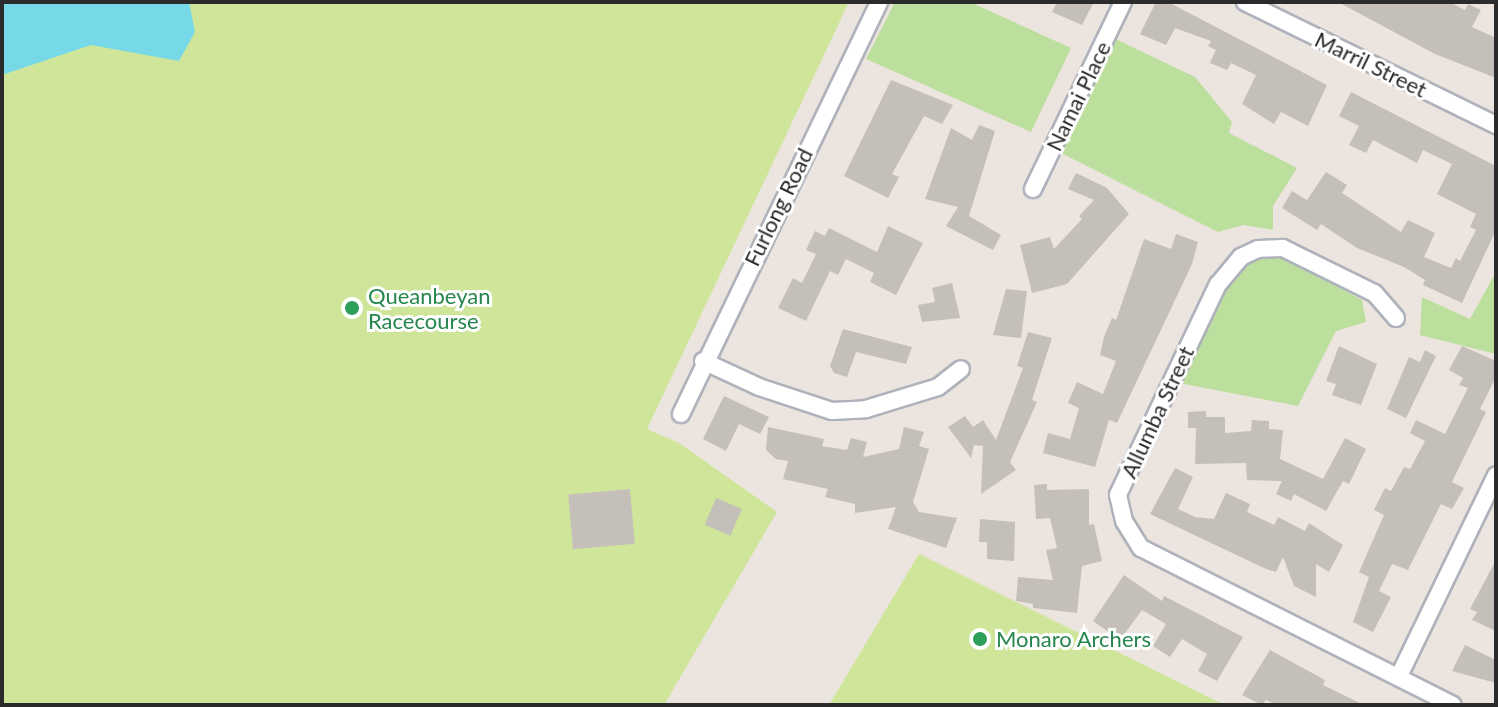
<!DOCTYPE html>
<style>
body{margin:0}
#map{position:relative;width:1498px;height:707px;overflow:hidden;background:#ece4de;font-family:Lato,sans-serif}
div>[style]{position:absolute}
.green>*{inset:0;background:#bcdf9e}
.pitch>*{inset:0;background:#cfe69a}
.water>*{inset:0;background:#77d8e8}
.building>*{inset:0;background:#c5bfb9;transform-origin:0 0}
.roads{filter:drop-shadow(2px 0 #aeb2bb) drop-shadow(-2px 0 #aeb2bb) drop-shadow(0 2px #aeb2bb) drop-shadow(0 -2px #aeb2bb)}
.minor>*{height:16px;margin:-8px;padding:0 8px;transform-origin:8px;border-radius:8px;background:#fff}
.dots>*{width:22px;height:22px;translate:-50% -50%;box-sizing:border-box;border:4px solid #fff;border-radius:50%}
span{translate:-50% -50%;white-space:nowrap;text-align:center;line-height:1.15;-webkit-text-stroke:6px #fff;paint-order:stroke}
.street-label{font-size:22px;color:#2b2b2b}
.leisure-label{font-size:22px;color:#27864d}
.left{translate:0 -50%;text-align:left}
.frame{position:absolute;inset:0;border:4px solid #2b2b2b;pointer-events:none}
</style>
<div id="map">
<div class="green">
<div style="clip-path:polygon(895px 2px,970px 2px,1071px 48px,1031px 132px,866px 59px)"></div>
<div style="clip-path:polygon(1107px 35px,1195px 77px,1232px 122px,1229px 133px,1297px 168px,1273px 206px,1273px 230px,1244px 225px,1218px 232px,1053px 149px)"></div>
<div style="clip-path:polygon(1263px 256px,1281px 256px,1362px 300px,1366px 322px,1336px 331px,1298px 406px,1174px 382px,1229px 281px,1246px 263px)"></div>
<div style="clip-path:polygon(1496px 272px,1496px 354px,1420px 335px,1422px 297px,1470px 319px)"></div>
</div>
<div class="pitch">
<div style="clip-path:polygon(2px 2px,849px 2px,647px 429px,679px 443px,777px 512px,664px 705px,2px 705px)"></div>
<div style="clip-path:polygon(919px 554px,1067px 627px,1225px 705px,829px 705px)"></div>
</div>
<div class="water">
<div style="clip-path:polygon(2px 2px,189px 2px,195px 32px,179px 61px,91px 45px,2px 75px)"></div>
</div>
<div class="building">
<div style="clip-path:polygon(1057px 2px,1094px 2px,1082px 25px,1052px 12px)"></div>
<div style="clip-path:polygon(1156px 2px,1168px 2px,1327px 85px,1308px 126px,1281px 112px,1274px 124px,1242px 104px,1256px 75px,1231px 63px,1227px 70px,1210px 63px,1216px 50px,1208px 46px,1211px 41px,1175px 28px,1166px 45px,1140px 34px)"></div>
<div style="clip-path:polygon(1338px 2px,1449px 2px,1465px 10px,1468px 4px,1481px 10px,1472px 27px,1496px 38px,1496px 78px,1435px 54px)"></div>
<div style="clip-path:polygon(891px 80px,953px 105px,942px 124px,924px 116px,892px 174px,899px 177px,888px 198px,844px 176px)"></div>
<div style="clip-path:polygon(1351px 92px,1496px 166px,1496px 230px,1462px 303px,1423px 285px,1425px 280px,1404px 267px,1357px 248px,1321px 224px,1317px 230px,1282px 208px,1292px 191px,1307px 200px,1326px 172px,1347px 185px,1342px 193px,1401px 232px,1408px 220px,1435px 233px,1424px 257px,1451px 268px,1456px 258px,1460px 261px,1476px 230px,1470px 227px,1476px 214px,1437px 194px,1452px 164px,1423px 150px,1417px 163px,1373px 140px,1366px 153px,1349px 145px,1359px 126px,1339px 116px)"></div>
<div style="clip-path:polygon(979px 125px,995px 131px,969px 216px,1001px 235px,993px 250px,946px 226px,958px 207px,925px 199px,951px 128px,972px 140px)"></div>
<div style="clip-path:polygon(1076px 173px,1107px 188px,1129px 214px,1067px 284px,1032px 293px,1020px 245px,1050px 237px,1054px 249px,1082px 219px,1079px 216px,1094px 200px,1068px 189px)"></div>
<div style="clip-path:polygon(888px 226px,923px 243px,896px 295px,870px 282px,874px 273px,846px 259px,838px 275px,830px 271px,806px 321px,778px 308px,793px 278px,802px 283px,816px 254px,806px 250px,815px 231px,825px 236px,829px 228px,877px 252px)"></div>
<div style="clip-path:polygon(1176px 234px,1198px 242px,1192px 264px,1117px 423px,1109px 420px,1095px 467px,1043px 453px,1048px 433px,1070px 439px,1079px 408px,1068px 403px,1077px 382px,1103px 394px,1116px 361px,1100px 355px,1104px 337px,1112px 318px,1116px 320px,1144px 239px,1171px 249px)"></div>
<div style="clip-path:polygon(952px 283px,960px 318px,922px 322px,918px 305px,935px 302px,932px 288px)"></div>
<div style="clip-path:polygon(1006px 289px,1027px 291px,1021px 338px,993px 335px)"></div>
<div style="clip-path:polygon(843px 329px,912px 347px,906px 364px,856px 352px,847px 377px,834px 373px,830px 366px)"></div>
<div style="clip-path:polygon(1028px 332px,1052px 338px,1032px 400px,1037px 402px,1010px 462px,1016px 470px,981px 494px,983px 446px,974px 445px,971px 458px,948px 427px,965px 416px,973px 427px,983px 420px,996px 440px,1023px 368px,1017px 366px)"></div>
<div style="clip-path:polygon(1339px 346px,1377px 364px,1361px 405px,1332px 395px,1336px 384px,1326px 381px)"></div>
<div style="clip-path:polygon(1462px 346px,1496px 361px,1496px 377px,1480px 409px,1486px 412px,1452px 482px,1464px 488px,1452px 509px,1441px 504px,1408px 570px,1392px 564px,1379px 591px,1391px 597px,1373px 632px,1353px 622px,1369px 577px,1359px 572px,1384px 515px,1374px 510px,1385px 488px,1391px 491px,1404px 467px,1410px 469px,1425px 441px,1410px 433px,1416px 420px,1445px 434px,1468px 388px,1459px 385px,1463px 378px,1449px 370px)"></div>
<div style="clip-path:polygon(1425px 350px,1436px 356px,1406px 418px,1387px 409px,1409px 357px,1420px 362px)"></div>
<div style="clip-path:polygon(724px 396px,769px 417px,760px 434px,739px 424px,726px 451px,703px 439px)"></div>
<div style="clip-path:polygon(1206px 411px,1206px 417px,1225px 417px,1225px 433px,1251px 431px,1252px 420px,1269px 421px,1269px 429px,1283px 430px,1280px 459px,1323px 479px,1345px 438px,1366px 449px,1349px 484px,1343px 481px,1326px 511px,1294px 494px,1291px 501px,1276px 494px,1282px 481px,1247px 480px,1246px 463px,1195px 464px,1196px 428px,1188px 428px,1188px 412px)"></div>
<div style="clip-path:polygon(768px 427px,824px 439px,822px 446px,847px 450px,851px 438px,867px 442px,863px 457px,899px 449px,904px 427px,924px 432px,919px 446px,929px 449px,913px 502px,919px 512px,957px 518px,946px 548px,888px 529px,896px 507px,855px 513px,855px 504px,825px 497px,828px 489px,783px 479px,788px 461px,776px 459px,766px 450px)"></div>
<div style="clip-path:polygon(1175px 468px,1193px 477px,1178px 509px,1195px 517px,1214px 519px,1226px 493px,1250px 504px,1247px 512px,1274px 525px,1278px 517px,1305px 531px,1309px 523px,1343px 545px,1329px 572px,1316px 564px,1316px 597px,1294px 586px,1283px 557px,1276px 572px,1266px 569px,1150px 514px)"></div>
<div style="clip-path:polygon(1047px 484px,1047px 490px,1089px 489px,1089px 525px,1094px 524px,1102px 561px,1082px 566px,1077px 613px,1033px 608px,1033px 604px,1016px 601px,1018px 577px,1053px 580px,1046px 550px,1057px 548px,1050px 518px,1036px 519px,1034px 485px)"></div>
<div style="left:630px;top:489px;width:55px;height:62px;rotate:85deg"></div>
<div style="left:716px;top:498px;width:28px;height:29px;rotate:23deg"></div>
<div style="clip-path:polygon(980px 519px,1015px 522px,1014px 561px,987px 559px,987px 542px,979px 542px)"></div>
<div style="clip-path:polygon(1496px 560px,1496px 631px,1472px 620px,1477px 612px,1470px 609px)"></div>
<div style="clip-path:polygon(1124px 575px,1162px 601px,1164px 596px,1243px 637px,1217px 681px,1198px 671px,1207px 654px,1182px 639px,1170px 657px,1153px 646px,1166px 624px,1142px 610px,1120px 640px,1093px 621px)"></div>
<div style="clip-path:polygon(1465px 645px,1496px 660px,1496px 683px,1452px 671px)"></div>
<div style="clip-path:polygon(1270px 650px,1325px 680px,1323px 685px,1364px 705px,1277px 705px,1266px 700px,1262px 705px,1242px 695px)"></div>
</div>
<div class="roads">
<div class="minor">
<div style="left:1245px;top:2px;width:280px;rotate:26.1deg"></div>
<div style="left:1033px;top:189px;width:208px;rotate:-64.3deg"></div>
<div style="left:1396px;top:318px;width:33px;rotate:-131deg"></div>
<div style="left:1374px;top:293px;width:102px;rotate:-153.7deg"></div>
<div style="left:1283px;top:248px;width:25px;rotate:178deg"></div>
<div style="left:1258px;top:249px;width:19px;rotate:155deg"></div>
<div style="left:1241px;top:257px;width:35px;rotate:130deg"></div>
<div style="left:1218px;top:284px;width:233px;rotate:115.4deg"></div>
<div style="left:1118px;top:495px;width:27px;rotate:77deg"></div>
<div style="left:1124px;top:521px;width:32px;rotate:58deg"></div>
<div style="left:1141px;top:548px;width:349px;rotate:26.7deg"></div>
<div style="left:703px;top:361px;width:62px;rotate:24.9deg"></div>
<div style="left:759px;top:387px;width:77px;rotate:18.2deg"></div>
<div style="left:832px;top:411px;width:34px;rotate:-3deg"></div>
<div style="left:866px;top:409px;width:75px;rotate:-17deg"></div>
<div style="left:938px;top:387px;width:29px;rotate:-38deg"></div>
<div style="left:681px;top:414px;width:457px;rotate:-64.3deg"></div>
<div style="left:1399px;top:676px;width:223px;rotate:-64.2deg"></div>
</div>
</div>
<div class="dots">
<div style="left:352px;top:308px;background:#2e9e5b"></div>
<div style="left:980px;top:639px;background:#2e9e5b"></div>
</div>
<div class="street-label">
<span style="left:1371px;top:64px;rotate:26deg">Marril Street</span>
<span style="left:1078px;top:96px;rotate:-64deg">Namai Place</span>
<span style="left:778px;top:207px;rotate:-64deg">Furlong Road</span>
<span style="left:1157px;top:412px;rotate:-65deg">Allumba Street</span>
</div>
<div class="leisure-label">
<span class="left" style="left:368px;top:308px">Queanbeyan<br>Racecourse</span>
<span class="left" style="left:996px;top:639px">Monaro Archers</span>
</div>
<div class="frame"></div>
</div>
